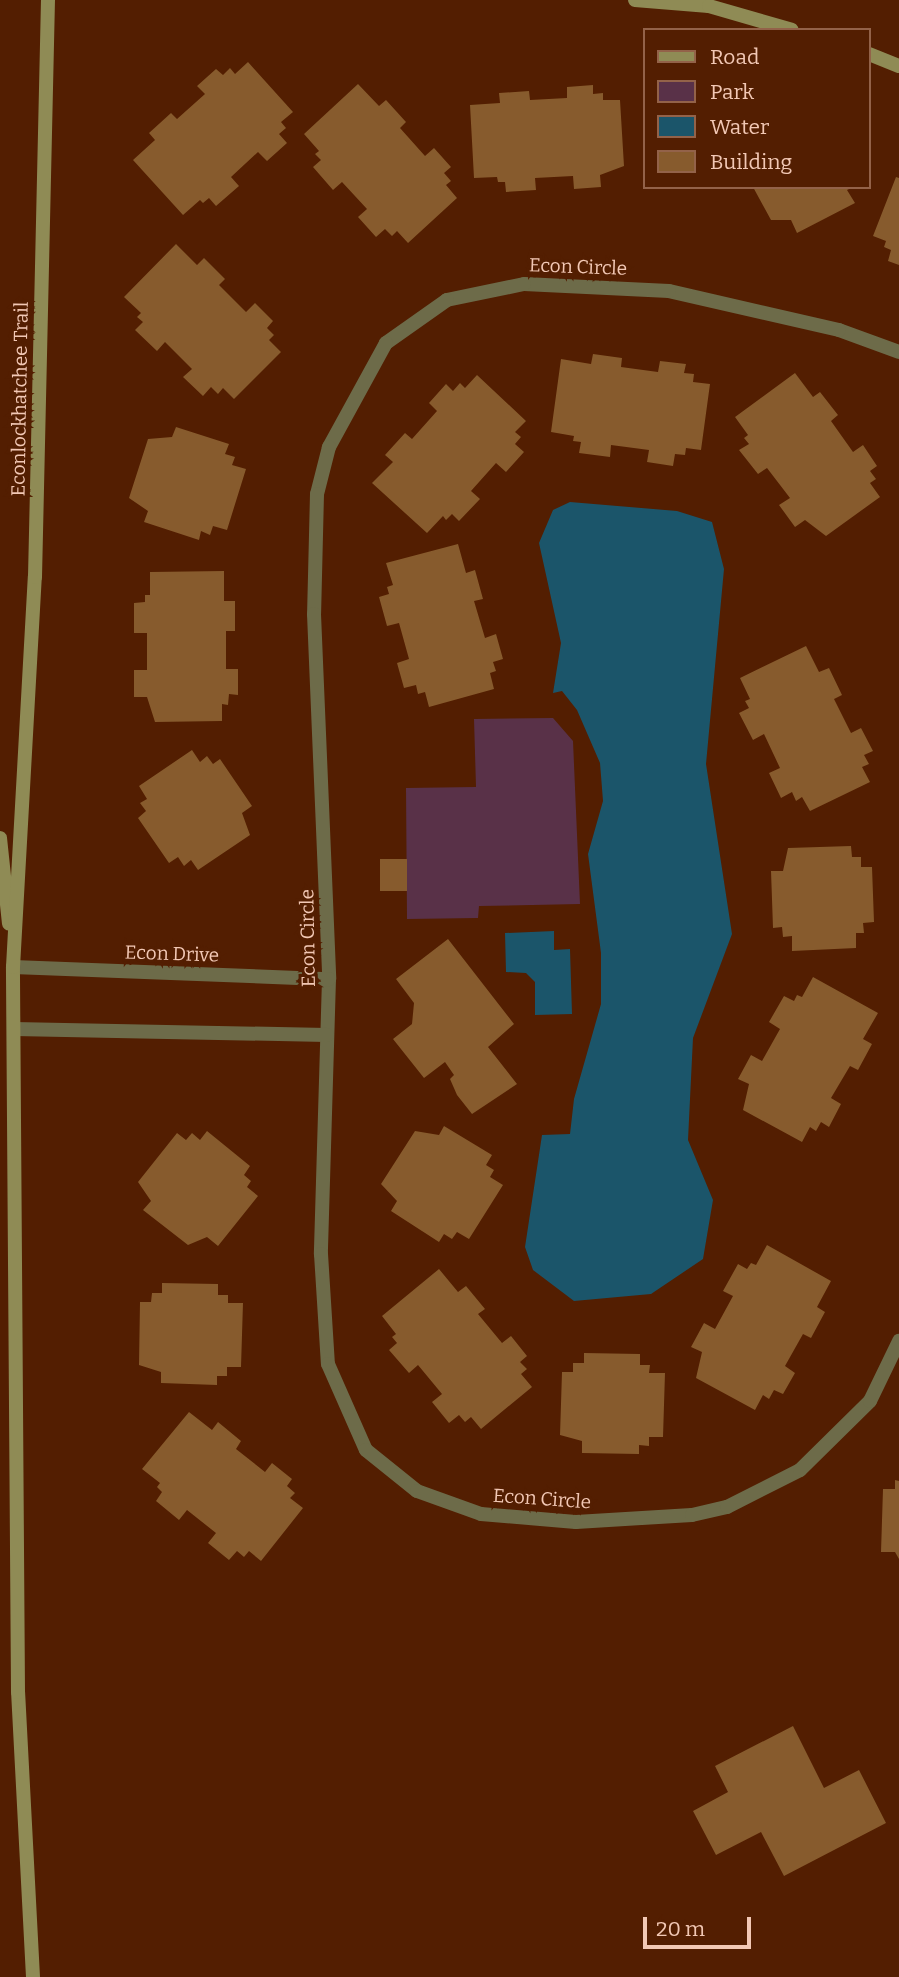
<!DOCTYPE html>
<style>
body{margin:0}
#map{position:relative;width:899px;height:1977px;overflow:hidden;background:#531e01;font-family:Bitter,serif}
div>[style]{position:absolute}
.green>*{inset:0;background:#593148}
.water>*{inset:0;background:#1b556a}
.building>*{inset:0;background:#875b2d;transform-origin:0 0}
.lane>*{height:14px;margin:-7px;padding:0 7px;transform-origin:7px;border-radius:7px;background:#6d6b49}
.secondary>*{height:14px;margin:-7px;padding:0 7px;transform-origin:7px;border-radius:7px;background:#8f8b55}
span{translate:-50% -50%;white-space:nowrap;text-align:center;line-height:1.15;-webkit-text-stroke:6px #531e01;paint-order:stroke}
.street-label{font-size:19px;color:#f2c8b5}
.legend{position:absolute;left:643px;top:28px;width:228px;height:161px;box-sizing:border-box;background:#531e01;border:2px solid #936249;margin:0;padding:9px 12px;list-style:none;font-size:21px;color:#f2c8b5}
.legend li{display:flex;align-items:center;gap:14px;height:35px}
.legend b{width:35px;border:2px solid #936249}
.scale{position:absolute;left:643px;top:1917px;width:108px;height:32px;box-sizing:border-box;border:4px solid #f2c8b5;border-top:0;padding-left:9px;font-size:21px;line-height:24px;white-space:nowrap;color:#f2c8b5;-webkit-text-stroke:5px #531e01;paint-order:stroke}
</style>
<div id="map">
<div class="green">
<div style="clip-path:polygon(553px 718px,573px 741px,580px 904px,479px 906px,478px 918px,407px 919px,406px 788px,476px 787px,474px 719px)"></div>
</div>
<div class="water">
<div style="clip-path:polygon(570px 502px,677px 511px,712px 522px,724px 569px,706px 764px,732px 934px,693px 1038px,688px 1140px,713px 1200px,703px 1259px,651px 1294px,574px 1301px,533px 1270px,525px 1247px,542px 1135px,570px 1134px,574px 1099px,601px 1004px,601px 953px,588px 854px,603px 801px,600px 763px,577px 710px,562px 691px,553px 693px,561px 643px,539px 543px,553px 510px)"></div>
<div style="clip-path:polygon(554px 931px,554px 950px,570px 949px,572px 1014px,535px 1015px,535px 982px,526px 973px,506px 972px,505px 933px)"></div>
</div>
<div class="building">
<div style="clip-path:polygon(248px 62px,293px 112px,281px 122px,286px 128px,279px 134px,287px 143px,267px 161px,258px 152px,231px 177px,239px 186px,216px 206px,209px 198px,203px 203px,200px 200px,183px 215px,133px 160px,155px 140px,149px 133px,171px 113px,177px 119px,205px 94px,197px 86px,216px 69px,223px 75px,230px 68px,235px 74px)"></div>
<div style="clip-path:polygon(358px 84px,379px 106px,386px 100px,406px 122px,400px 128px,425px 156px,434px 148px,451px 167px,444px 173px,451px 181px,446px 185px,457px 198px,408px 243px,397px 231px,392px 236px,385px 229px,376px 237px,358px 217px,367px 209px,342px 182px,333px 190px,313px 167px,321px 160px,315px 154px,319px 151px,304px 134px)"></div>
<div style="clip-path:polygon(593px 85px,593px 94px,603px 93px,603px 100px,620px 100px,624px 166px,600px 175px,601px 187px,574px 189px,573px 176px,535px 178px,536px 190px,506px 192px,505px 182px,498px 182px,497px 177px,474px 178px,470px 105px,500px 103px,499px 93px,529px 91px,530px 100px,567px 98px,567px 87px)"></div>
<div style="clip-path:polygon(896px 177px,899px 178px,899px 265px,888px 261px,891px 250px,884px 247px,886px 241px,873px 236px)"></div>
<div style="clip-path:polygon(753px 187px,853px 187px,847px 190px,855px 203px,797px 233px,791px 220px,771px 220px)"></div>
<div style="clip-path:polygon(176px 244px,197px 265px,204px 258px,225px 279px,219px 285px,246px 312px,255px 303px,273px 321px,267px 328px,274px 335px,269px 340px,281px 352px,234px 399px,223px 388px,218px 394px,211px 387px,203px 396px,183px 377px,192px 369px,165px 342px,157px 351px,135px 330px,143px 322px,137px 317px,141px 313px,124px 297px)"></div>
<div style="clip-path:polygon(593px 354px,622px 358px,621px 367px,658px 372px,660px 361px,686px 364px,684px 373px,694px 374px,693px 382px,710px 384px,701px 450px,686px 448px,685px 455px,675px 454px,673px 466px,647px 462px,649px 450px,611px 445px,610px 457px,579px 453px,581px 442px,573px 441px,574px 436px,551px 432px,561px 359px,591px 364px)"></div>
<div style="clip-path:polygon(795px 373px,813px 397px,820px 392px,838px 415px,831px 421px,853px 452px,863px 445px,877px 466px,870px 471px,876px 479px,870px 483px,880px 497px,826px 536px,805px 520px,795px 527px,779px 505px,790px 498px,767px 468px,758px 474px,739px 450px,749px 444px,744px 438px,748px 435px,735px 417px)"></div>
<div style="clip-path:polygon(477px 375px,526px 421px,515px 432px,521px 437px,515px 444px,524px 452px,506px 472px,496px 463px,471px 491px,480px 499px,459px 521px,452px 514px,446px 520px,443px 516px,427px 533px,372px 483px,393px 462px,385px 455px,405px 433px,412px 439px,437px 411px,429px 403px,446px 384px,453px 391px,460px 383px,465px 388px)"></div>
<div style="clip-path:polygon(176px 427px,229px 444px,225px 454px,235px 457px,232px 465px,246px 469px,227px 530px,213px 526px,210px 535px,201px 531px,199px 540px,144px 522px,148px 511px,129px 498px,148px 439px,172px 437px)"></div>
<div style="clip-path:polygon(458px 544px,466px 573px,475px 570px,483px 599px,474px 601px,485px 638px,496px 634px,503px 659px,493px 662px,496px 671px,490px 673px,494px 689px,429px 707px,425px 692px,418px 694px,416px 685px,404px 688px,397px 663px,409px 659px,399px 623px,387px 626px,379px 597px,389px 594px,387px 587px,393px 585px,386px 563px)"></div>
<div style="clip-path:polygon(224px 571px,224px 601px,235px 601px,235px 631px,226px 631px,226px 669px,238px 669px,238px 695px,229px 694px,228px 705px,222px 704px,222px 721px,155px 722px,147px 697px,134px 697px,134px 670px,147px 670px,147px 633px,134px 633px,134px 603px,145px 602px,145px 595px,150px 595px,150px 572px)"></div>
<div style="clip-path:polygon(806px 646px,819px 672px,829px 668px,842px 695px,834px 699px,851px 733px,861px 728px,873px 751px,864px 755px,869px 764px,862px 767px,870px 782px,810px 811px,802px 797px,796px 801px,792px 792px,781px 798px,769px 773px,780px 768px,764px 734px,753px 740px,739px 713px,749px 708px,745px 701px,750px 699px,740px 678px)"></div>
<div style="clip-path:polygon(192px 750px,200px 762px,207px 756px,213px 764px,220px 759px,252px 806px,242px 813px,250px 835px,198px 870px,191px 860px,184px 866px,178px 857px,169px 863px,138px 818px,146px 811px,140px 803px,147px 799px,139px 786px)"></div>
<div style="clip-path:polygon(851px 846px,852px 857px,861px 857px,861px 867px,872px 867px,874px 922px,863px 923px,864px 933px,856px 933px,856px 948px,792px 951px,792px 936px,783px 937px,782px 927px,773px 928px,771px 871px,783px 871px,788px 848px)"></div>
<div style="left:407px;top:859px;width:32px;height:27px;rotate:90deg"></div>
<div style="clip-path:polygon(448px 939px,514px 1024px,488px 1047px,517px 1084px,472px 1114px,457px 1095px,450px 1079px,454px 1075px,445px 1062px,424px 1078px,393px 1039px,412px 1024px,414px 1003px,396px 979px)"></div>
<div style="clip-path:polygon(813px 977px,878px 1013px,863px 1039px,872px 1044px,858px 1070px,850px 1066px,831px 1098px,841px 1104px,829px 1127px,821px 1122px,816px 1131px,810px 1127px,802px 1142px,743px 1110px,749px 1084px,738px 1079px,751px 1055px,762px 1061px,780px 1029px,769px 1022px,784px 996px,794px 1001px,797px 995px,802px 997px)"></div>
<div style="clip-path:polygon(444px 1126px,492px 1155px,486px 1165px,494px 1170px,490px 1177px,503px 1185px,469px 1239px,457px 1232px,452px 1239px,444px 1234px,439px 1242px,391px 1211px,397px 1201px,381px 1184px,415px 1131px,439px 1135px)"></div>
<div style="clip-path:polygon(207px 1131px,250px 1166px,244px 1175px,251px 1181px,247px 1187px,258px 1196px,218px 1246px,207px 1237px,188px 1245px,143px 1210px,151px 1201px,138px 1182px,177px 1133px,186px 1140px,192px 1133px,200px 1140px)"></div>
<div style="clip-path:polygon(767px 1245px,831px 1281px,817px 1307px,825px 1312px,811px 1338px,803px 1334px,785px 1366px,795px 1373px,783px 1394px,774px 1390px,769px 1399px,763px 1395px,755px 1410px,696px 1378px,702px 1352px,691px 1347px,704px 1323px,715px 1329px,733px 1296px,723px 1291px,738px 1264px,747px 1269px,751px 1263px,756px 1265px)"></div>
<div style="clip-path:polygon(439px 1269px,458px 1292px,466px 1286px,485px 1309px,478px 1314px,502px 1343px,511px 1336px,527px 1356px,520px 1362px,527px 1369px,521px 1374px,532px 1387px,481px 1429px,471px 1417px,465px 1422px,459px 1415px,449px 1423px,432px 1402px,442px 1394px,418px 1365px,409px 1373px,389px 1350px,397px 1343px,392px 1337px,396px 1334px,382px 1316px)"></div>
<div style="clip-path:polygon(162px 1283px,218px 1284px,218px 1295px,228px 1295px,228px 1303px,243px 1303px,241px 1367px,227px 1367px,227px 1376px,217px 1376px,217px 1385px,161px 1383px,161px 1372px,139px 1365px,140px 1302px,151px 1302px,152px 1293px,162px 1293px)"></div>
<div style="clip-path:polygon(584px 1353px,640px 1354px,640px 1365px,650px 1365px,649px 1373px,665px 1373px,663px 1437px,649px 1437px,649px 1446px,639px 1445px,639px 1454px,582px 1453px,582px 1441px,560px 1435px,562px 1372px,573px 1372px,573px 1363px,584px 1363px)"></div>
<div style="clip-path:polygon(189px 1412px,212px 1430px,218px 1422px,241px 1441px,236px 1449px,265px 1472px,272px 1463px,292px 1479px,287px 1486px,295px 1493px,290px 1498px,303px 1508px,261px 1561px,249px 1551px,244px 1557px,237px 1551px,229px 1560px,208px 1543px,216px 1533px,187px 1510px,179px 1520px,156px 1501px,162px 1492px,157px 1487px,160px 1483px,142px 1469px)"></div>
<div style="clip-path:polygon(895px 1480px,899px 1481px,899px 1559px,895px 1552px,881px 1552px,883px 1489px,895px 1489px)"></div>
<div style="clip-path:polygon(793px 1726px,824px 1788px,859px 1770px,886px 1823px,784px 1876px,761px 1832px,716px 1855px,693px 1811px,728px 1792px,715px 1766px)"></div>
</div>
<div class="lane">
<div style="left:899px;top:352px;width:64px;rotate:-159.9deg"></div>
<div style="left:839px;top:330px;width:174px;rotate:-167.1deg"></div>
<div style="left:669px;top:291px;width:145px;rotate:-177.2deg"></div>
<div style="left:524px;top:284px;width:79px;rotate:168.3deg"></div>
<div style="left:447px;top:300px;width:75px;rotate:144.8deg"></div>
<div style="left:386px;top:343px;width:119px;rotate:118.7deg"></div>
<div style="left:329px;top:447px;width:49px;rotate:104.3deg"></div>
<div style="left:317px;top:494px;width:120px;rotate:91.4deg"></div>
<div style="left:314px;top:614px;width:365px;rotate:87.6deg"></div>
<div style="left:329px;top:979px;width:275px;rotate:91.7deg"></div>
<div style="left:321px;top:1254px;width:110px;rotate:86.4deg"></div>
<div style="left:328px;top:1364px;width:94px;rotate:66.2deg"></div>
<div style="left:366px;top:1450px;width:65px;rotate:38.8deg"></div>
<div style="left:417px;top:1491px;width:68px;rotate:19.8deg"></div>
<div style="left:481px;top:1514px;width:95px;rotate:4.8deg"></div>
<div style="left:576px;top:1522px;width:116px;rotate:-3.5deg"></div>
<div style="left:692px;top:1515px;width:36px;rotate:-13deg"></div>
<div style="left:727px;top:1507px;width:82px;rotate:-26.9deg"></div>
<div style="left:800px;top:1470px;width:98px;rotate:-44.6deg"></div>
<div style="left:870px;top:1401px;width:67px;rotate:-64.2deg"></div>
<div style="left:13px;top:967px;width:316px;rotate:2.2deg"></div>
<div style="left:14px;top:1029px;width:313px;rotate:1.1deg"></div>
</div>
<div class="secondary">
<div style="left:635px;top:0;width:74px;rotate:4.6deg"></div>
<div style="left:709px;top:6px;width:86px;rotate:16.1deg"></div>
<div style="left:869px;top:54px;width:32px;rotate:22deg"></div>
<div style="left:0;top:838px;width:86px;rotate:84deg"></div>
<div style="left:33px;top:1977px;width:285px;rotate:-93deg"></div>
<div style="left:18px;top:1692px;width:725px;rotate:-90.4deg"></div>
<div style="left:13px;top:967px;width:391px;rotate:-86.8deg"></div>
<div style="left:35px;top:577px;width:577px;rotate:-88.71deg"></div>
</div>
<div class="street-label">
<span style="left:578px;top:267px;rotate:2deg">Econ Circle</span>
<span style="left:20px;top:399px;rotate:-89deg">Econlockhatchee Trail</span>
<span style="left:308px;top:938px;rotate:-91deg">Econ Circle</span>
<span style="left:172px;top:954px;rotate:2deg">Econ Drive</span>
<span style="left:542px;top:1499px;rotate:4deg">Econ Circle</span>
</div>
<ul class="legend">
<li><b style="height:9px;background:#8f8b55"></b>Road</li>
<li><b style="height:19px;background:#593148"></b>Park</li>
<li><b style="height:19px;background:#1b556a"></b>Water</li>
<li><b style="height:19px;background:#875b2d"></b>Building</li>
</ul>
<div class="scale">20 m</div>
</div>
